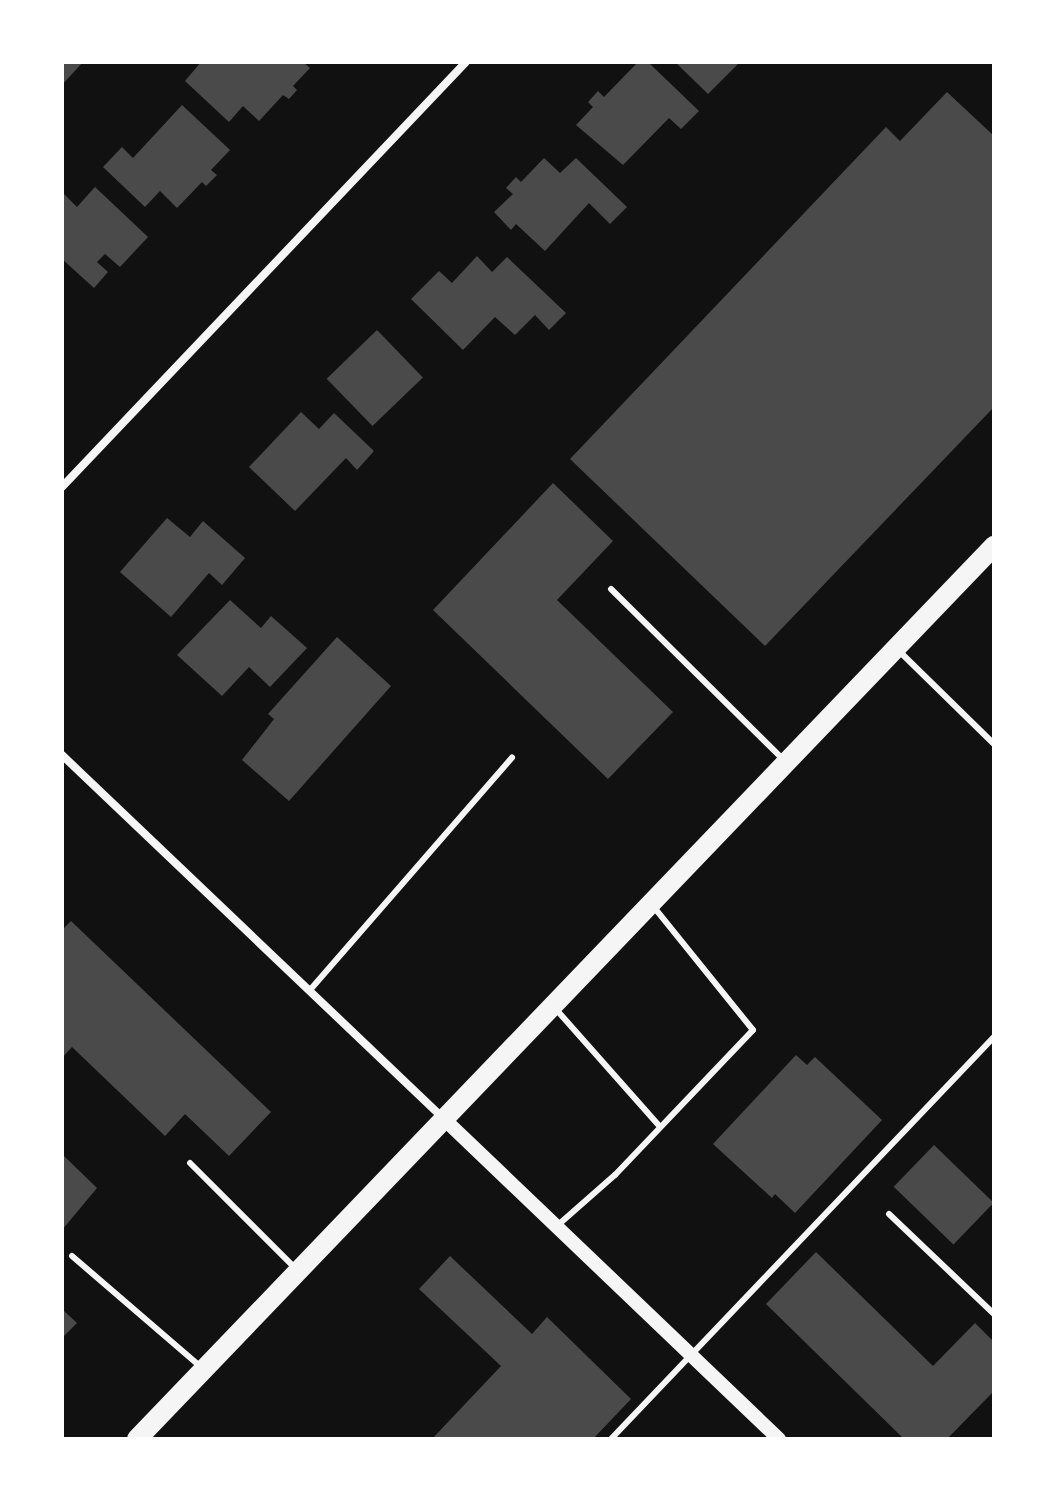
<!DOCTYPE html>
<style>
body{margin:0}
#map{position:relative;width:1056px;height:1501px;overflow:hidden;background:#111;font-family:Manrope,sans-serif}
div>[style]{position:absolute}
.building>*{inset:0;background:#4a4a4a;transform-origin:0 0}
.service>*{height:6px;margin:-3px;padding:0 3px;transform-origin:3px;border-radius:3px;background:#f5f5f5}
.minor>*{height:8px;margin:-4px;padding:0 4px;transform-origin:4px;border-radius:4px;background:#f5f5f5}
.tertiary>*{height:14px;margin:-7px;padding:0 7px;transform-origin:7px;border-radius:7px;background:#f5f5f5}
.primary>*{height:20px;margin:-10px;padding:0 10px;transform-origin:10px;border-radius:10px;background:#f5f5f5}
span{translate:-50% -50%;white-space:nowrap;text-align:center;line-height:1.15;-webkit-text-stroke:6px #fff;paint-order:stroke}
.frame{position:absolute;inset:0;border:64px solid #fff;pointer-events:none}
</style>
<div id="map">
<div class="building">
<div style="clip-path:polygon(62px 62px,83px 62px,62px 85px)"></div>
<div style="clip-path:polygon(201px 62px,303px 62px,310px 68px,293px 86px,297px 90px,289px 99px,283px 95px,259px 121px,243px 106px,229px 122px,185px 81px)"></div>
<div style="clip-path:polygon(638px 62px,648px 62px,699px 111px,681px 129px,669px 118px,623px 165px,576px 125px,593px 107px,588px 102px,598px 91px,604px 97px)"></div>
<div style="clip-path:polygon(675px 62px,740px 62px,708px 94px)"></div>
<div style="clip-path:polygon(947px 92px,994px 136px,994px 407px,765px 646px,570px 459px,886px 127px,900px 141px)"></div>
<div style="clip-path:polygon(182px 105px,230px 150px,211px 170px,217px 175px,206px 186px,202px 182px,177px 208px,160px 191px,145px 207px,103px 167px,122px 147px,133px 158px)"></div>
<div style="clip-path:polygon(544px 158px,560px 173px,576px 158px,627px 207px,610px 224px,589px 203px,545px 251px,516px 224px,511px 230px,494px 212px,513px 194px,506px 188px,516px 177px,521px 182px)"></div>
<div style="clip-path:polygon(95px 187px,148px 237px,120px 267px,105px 254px,97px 262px,108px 272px,94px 288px,62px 259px,62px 192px,77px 207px)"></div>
<div style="clip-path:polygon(477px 256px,492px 272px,507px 257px,566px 313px,549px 330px,535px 315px,515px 335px,495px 317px,463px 350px,411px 299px,439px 271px,452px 283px)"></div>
<div style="left:377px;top:330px;width:66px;height:70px;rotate:46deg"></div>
<div style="clip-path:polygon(301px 412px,319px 429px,334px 413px,374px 451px,357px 470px,346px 458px,295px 511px,249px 467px)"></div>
<div style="clip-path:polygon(553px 483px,613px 541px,557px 600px,673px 712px,608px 779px,433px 610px)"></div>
<div style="clip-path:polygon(167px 518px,190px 537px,203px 521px,245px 558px,222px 585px,209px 573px,171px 617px,120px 572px)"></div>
<div style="clip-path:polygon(230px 600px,261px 628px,271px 616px,307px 648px,270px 687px,249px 667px,222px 696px,177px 655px)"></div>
<div style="clip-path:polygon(337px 637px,391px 686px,289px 801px,242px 760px,274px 719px,268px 714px)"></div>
<div style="clip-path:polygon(71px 921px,271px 1112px,229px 1156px,185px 1114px,165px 1136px,72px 1047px,62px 1058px,62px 930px)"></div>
<div style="clip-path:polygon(796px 1055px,807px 1065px,815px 1057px,882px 1120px,795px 1213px,775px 1194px,772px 1198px,713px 1144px)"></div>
<div style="left:934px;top:1145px;width:83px;height:58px;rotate:44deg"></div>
<div style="clip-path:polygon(62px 1154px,97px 1188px,62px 1230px)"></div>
<div style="clip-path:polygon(816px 1252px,933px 1366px,975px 1323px,994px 1342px,994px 1391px,947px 1439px,904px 1439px,766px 1304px)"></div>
<div style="clip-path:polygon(450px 1256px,532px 1334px,547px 1317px,631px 1399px,593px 1439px,432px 1439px,501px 1366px,419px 1289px)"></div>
<div style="clip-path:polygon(62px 1309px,77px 1323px,62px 1338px)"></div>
</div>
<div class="service">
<div style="left:611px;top:589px;width:245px;rotate:44.7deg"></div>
<div style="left:898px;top:650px;width:134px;rotate:44.4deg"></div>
<div style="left:310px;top:990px;width:308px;rotate:-49deg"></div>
<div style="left:554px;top:1007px;width:160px;rotate:48.5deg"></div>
<div style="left:190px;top:1163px;width:148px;rotate:45deg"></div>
<div style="left:889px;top:1214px;width:145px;rotate:43.6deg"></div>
<div style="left:558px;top:1225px;width:76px;rotate:-41.3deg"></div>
<div style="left:615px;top:1175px;width:200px;rotate:-46.4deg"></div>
<div style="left:753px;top:1030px;width:161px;rotate:-128.9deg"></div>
<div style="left:72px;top:1256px;width:172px;rotate:40.7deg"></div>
<div style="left:611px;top:1439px;width:555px;rotate:-46.39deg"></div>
</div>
<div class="minor">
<div style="left:62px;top:487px;width:586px;rotate:-46.45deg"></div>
<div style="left:62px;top:755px;width:526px;rotate:43.61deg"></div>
</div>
<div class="tertiary">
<div style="left:443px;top:1118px;width:465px;rotate:43.7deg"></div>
</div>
<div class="primary">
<div style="left:137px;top:1439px;width:1238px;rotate:-46.18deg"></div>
</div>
<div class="frame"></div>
</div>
